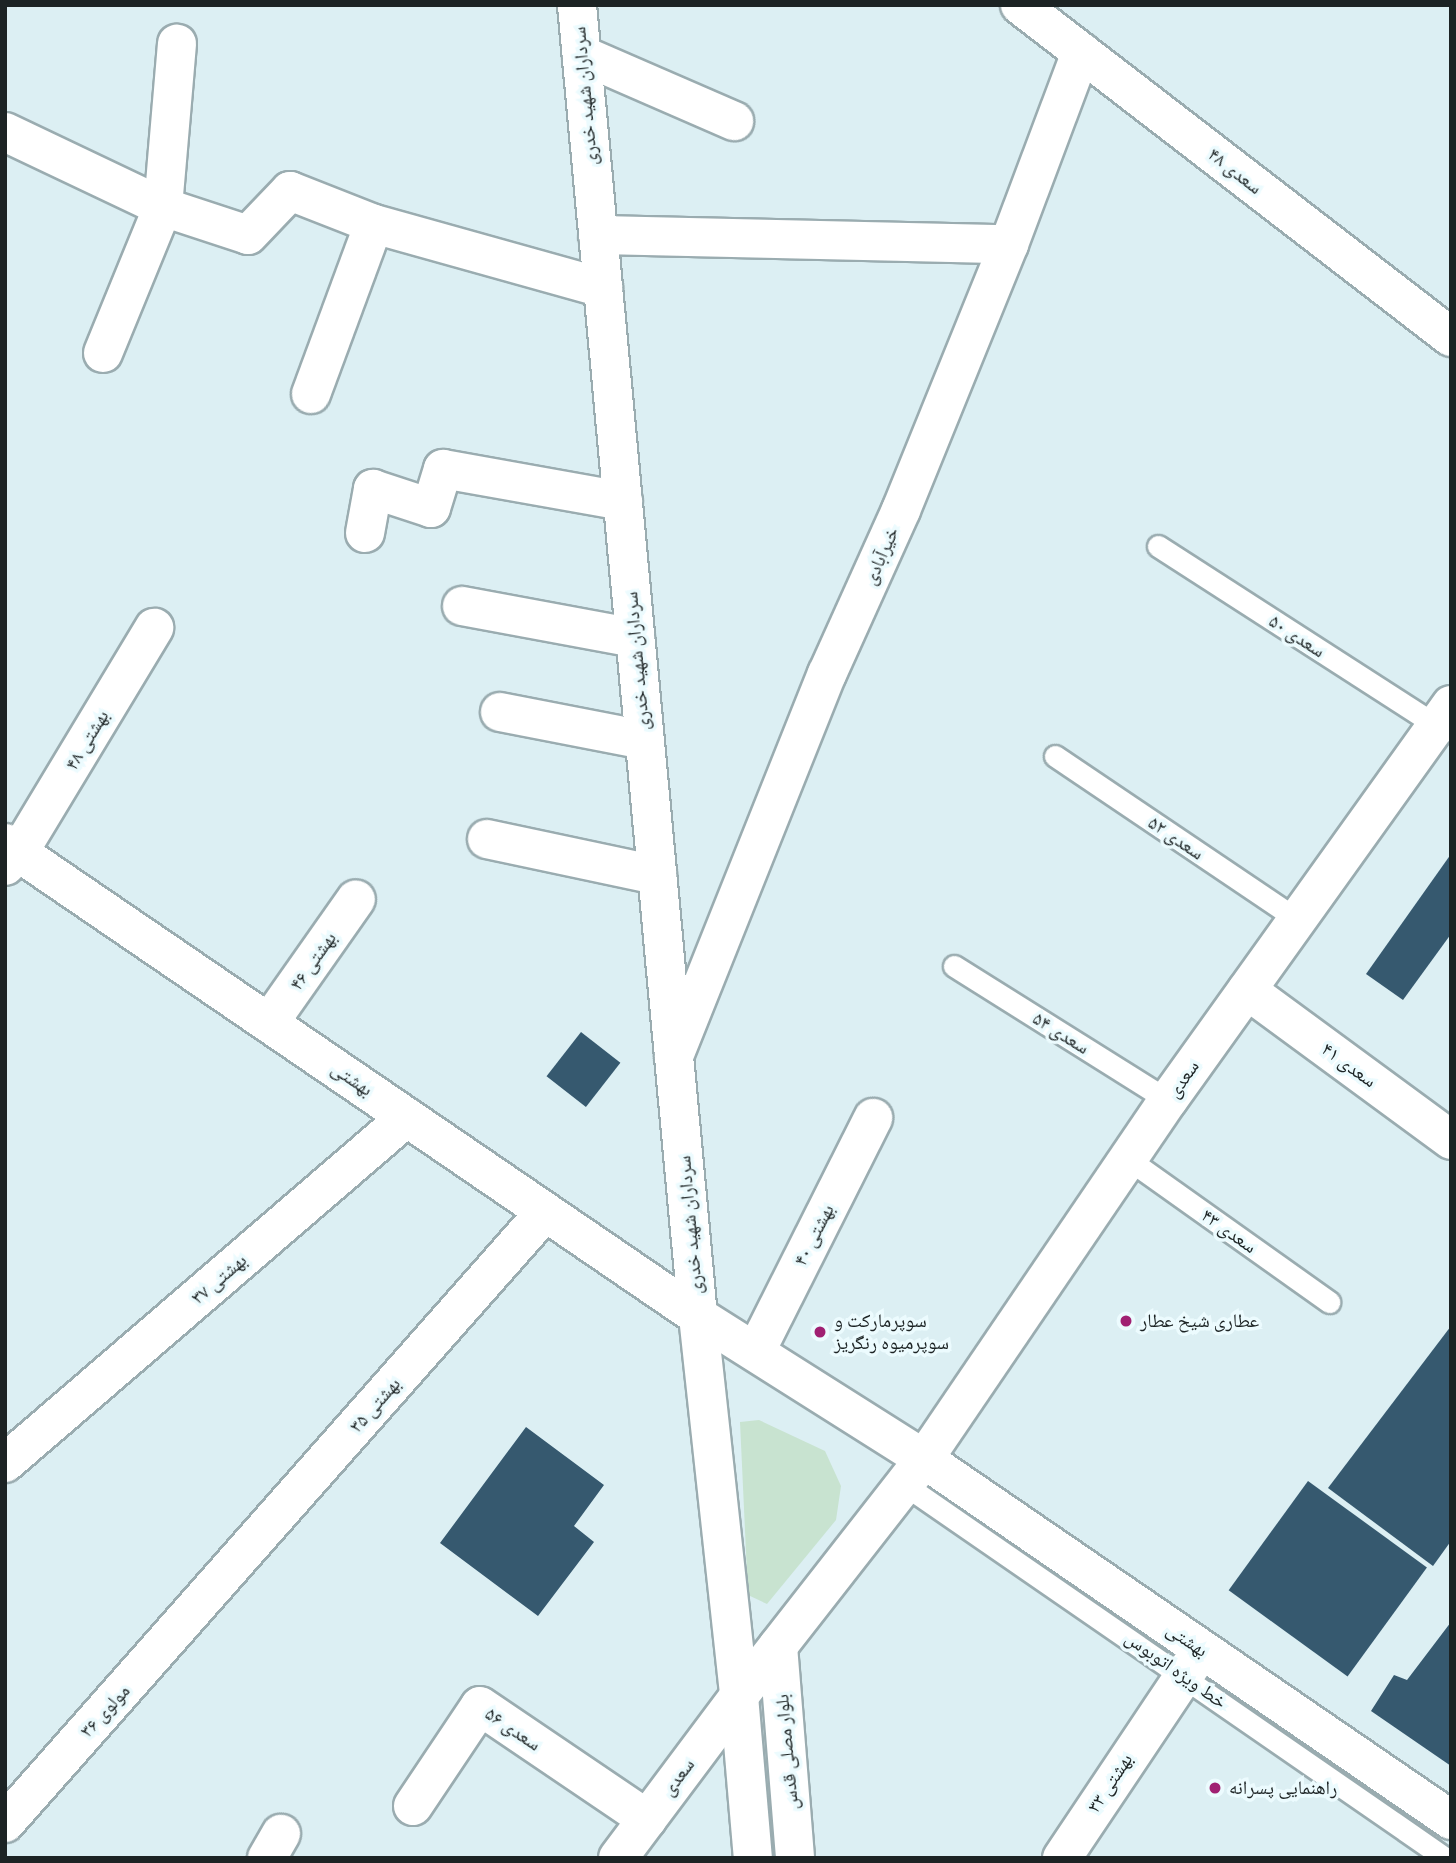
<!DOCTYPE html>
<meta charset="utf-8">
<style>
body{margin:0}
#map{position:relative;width:1456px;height:1863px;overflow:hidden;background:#dceff3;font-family:"PT Sans Narrow","Noto Naskh Arabic",sans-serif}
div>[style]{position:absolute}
.green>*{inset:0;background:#c8e3d0}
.building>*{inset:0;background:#36596f;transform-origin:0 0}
.roads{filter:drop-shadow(2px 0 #9aacb0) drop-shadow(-2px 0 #9aacb0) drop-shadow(0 2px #9aacb0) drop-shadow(0 -2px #9aacb0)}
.lane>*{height:21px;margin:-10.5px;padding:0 10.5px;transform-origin:10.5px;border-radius:10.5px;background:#fff}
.street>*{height:38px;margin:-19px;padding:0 19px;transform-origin:19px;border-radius:19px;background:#fff}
.secondary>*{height:38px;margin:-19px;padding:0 19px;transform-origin:19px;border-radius:19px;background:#fff}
.dots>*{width:19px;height:19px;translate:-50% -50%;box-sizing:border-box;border:4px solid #ecfbfe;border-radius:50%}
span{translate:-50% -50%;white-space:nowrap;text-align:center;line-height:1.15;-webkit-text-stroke:7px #ecfbfe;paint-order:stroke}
.street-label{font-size:19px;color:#1c2324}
.poi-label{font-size:19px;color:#1c2324}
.left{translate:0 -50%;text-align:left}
.frame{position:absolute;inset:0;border:7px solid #1c2324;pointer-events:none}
</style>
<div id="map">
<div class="green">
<div style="clip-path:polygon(759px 1420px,825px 1451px,841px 1486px,836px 1520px,767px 1604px,748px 1595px,740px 1422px)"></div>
</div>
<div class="building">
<div style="clip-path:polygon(1451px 854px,1451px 934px,1403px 1000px,1366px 974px)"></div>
<div style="left:581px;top:1032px;width:50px;height:56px;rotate:38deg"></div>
<div style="clip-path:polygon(1451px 1326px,1451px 1541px,1433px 1566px,1328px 1488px)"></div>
<div style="clip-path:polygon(526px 1427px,604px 1485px,574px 1526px,594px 1542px,538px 1616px,440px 1543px)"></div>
<div style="left:1308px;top:1481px;width:147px;height:135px;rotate:36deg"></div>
<div style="clip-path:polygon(1451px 1622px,1451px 1766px,1371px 1711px,1394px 1675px,1407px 1680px)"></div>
</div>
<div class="roads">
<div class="lane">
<div style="left:1158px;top:546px;width:341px;rotate:32.8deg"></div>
<div style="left:1055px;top:756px;width:292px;rotate:34deg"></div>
<div style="left:954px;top:966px;width:252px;rotate:32.1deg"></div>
<div style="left:1128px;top:1159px;width:247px;rotate:35.4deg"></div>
<div style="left:905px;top:1485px;width:656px;rotate:34.63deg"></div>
</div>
<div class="street">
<div style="left:1020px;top:5px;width:544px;rotate:37.61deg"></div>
<div style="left:582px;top:55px;width:166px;rotate:23.5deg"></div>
<div style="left:5px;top:132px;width:175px;rotate:25.4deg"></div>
<div style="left:163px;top:207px;width:89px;rotate:18.2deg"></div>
<div style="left:248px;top:235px;width:61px;rotate:-46.3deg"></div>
<div style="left:290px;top:191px;width:90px;rotate:21.4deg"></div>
<div style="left:374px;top:224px;width:238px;rotate:15.6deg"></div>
<div style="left:598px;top:235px;width:411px;rotate:1.3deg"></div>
<div style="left:103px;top:353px;width:158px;rotate:-67.7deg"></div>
<div style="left:163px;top:207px;width:164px;rotate:-85.1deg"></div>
<div style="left:311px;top:394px;width:181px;rotate:-69.7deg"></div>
<div style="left:365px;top:533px;width:45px;rotate:-79.7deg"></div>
<div style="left:373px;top:489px;width:61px;rotate:18.1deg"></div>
<div style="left:431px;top:508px;width:41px;rotate:-72.9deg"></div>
<div style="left:443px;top:469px;width:183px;rotate:10.1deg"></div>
<div style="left:462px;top:606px;width:176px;rotate:10.5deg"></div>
<div style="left:500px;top:712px;width:147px;rotate:11deg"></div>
<div style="left:487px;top:839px;width:174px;rotate:12deg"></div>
<div style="left:5px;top:866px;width:20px;rotate:-45deg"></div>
<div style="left:19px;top:852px;width:262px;rotate:-58.9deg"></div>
<div style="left:1247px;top:990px;width:253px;rotate:36.3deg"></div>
<div style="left:269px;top:1023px;width:151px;rotate:-54.9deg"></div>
<div style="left:674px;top:1056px;width:412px;rotate:-68.2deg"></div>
<div style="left:827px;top:674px;width:180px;rotate:-65.7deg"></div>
<div style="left:901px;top:510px;width:287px;rotate:-67.9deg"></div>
<div style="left:1009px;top:244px;width:205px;rotate:-69.4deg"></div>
<div style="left:756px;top:1351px;width:261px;rotate:-63.3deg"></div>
<div style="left:5px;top:1463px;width:530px;rotate:-40.72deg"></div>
<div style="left:413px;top:1806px;width:120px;rotate:-56.2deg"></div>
<div style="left:480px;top:1706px;width:202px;rotate:34.1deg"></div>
<div style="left:5px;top:1823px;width:815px;rotate:-48.53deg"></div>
<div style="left:267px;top:1858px;width:28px;rotate:-60deg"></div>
<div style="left:1062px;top:1858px;width:250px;rotate:-56.2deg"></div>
</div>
<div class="secondary">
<div style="left:577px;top:5px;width:1317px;rotate:84.73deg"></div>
<div style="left:1451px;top:705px;width:486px;rotate:125.6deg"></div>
<div style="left:1168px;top:1100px;width:434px;rotate:124.2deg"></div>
<div style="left:924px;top:1459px;width:639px;rotate:34.41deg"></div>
<div style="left:5px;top:843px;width:839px;rotate:34.32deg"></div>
<div style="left:778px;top:1646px;width:213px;rotate:85.4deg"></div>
<div style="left:618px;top:1858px;width:202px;rotate:-53.2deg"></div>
<div style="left:739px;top:1696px;width:301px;rotate:-52deg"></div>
<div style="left:924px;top:1459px;width:267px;rotate:-147.7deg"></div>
<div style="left:698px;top:1316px;width:382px;rotate:83.8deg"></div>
<div style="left:739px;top:1696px;width:163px;rotate:85.1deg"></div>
</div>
</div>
<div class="dots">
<div style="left:1126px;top:1321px;background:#a02072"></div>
<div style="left:820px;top:1332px;background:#a02072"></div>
<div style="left:1215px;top:1788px;background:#a02072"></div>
</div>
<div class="street-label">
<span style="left:585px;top:96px;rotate:-95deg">سرداران شهید خدری</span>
<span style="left:1235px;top:171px;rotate:38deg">سعدی ۴۸</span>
<span style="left:881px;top:556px;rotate:-66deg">خیرآبادی</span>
<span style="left:1297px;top:636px;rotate:33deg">سعدی ۵۰</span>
<span style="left:637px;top:661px;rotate:-95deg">سرداران شهید خدری</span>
<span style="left:87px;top:740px;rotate:-59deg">بهشتی ۴۸</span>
<span style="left:1176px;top:838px;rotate:34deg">سعدی ۵۲</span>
<span style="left:313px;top:961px;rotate:-55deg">بهشتی ۴۶</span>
<span style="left:1061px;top:1033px;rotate:32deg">سعدی ۵۴</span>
<span style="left:1349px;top:1065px;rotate:36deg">سعدی ۴۱</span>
<span style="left:352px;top:1079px;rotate:34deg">بهشتی</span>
<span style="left:1183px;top:1079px;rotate:-55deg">سعدی</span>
<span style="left:690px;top:1225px;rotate:-95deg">سرداران شهید خدری</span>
<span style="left:1229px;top:1231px;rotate:35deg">سعدی ۴۳</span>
<span style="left:814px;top:1235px;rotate:-63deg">بهشتی ۴۰</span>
<span style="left:219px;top:1279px;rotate:-41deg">بهشتی ۳۷</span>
<span style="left:375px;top:1405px;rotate:-49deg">بهشتی ۳۵</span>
<span style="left:1187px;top:1640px;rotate:34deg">بهشتی</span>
<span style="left:1176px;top:1670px;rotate:35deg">خط ویژه اتوبوس</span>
<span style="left:105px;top:1711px;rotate:-48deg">مولوی ۳۶</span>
<span style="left:513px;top:1729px;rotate:34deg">سعدی ۵۶</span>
<span style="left:787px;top:1752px;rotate:-95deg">بلوار مصلی قدس</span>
<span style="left:678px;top:1777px;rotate:-53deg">سعدی</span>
<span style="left:1110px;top:1783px;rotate:-57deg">بهشتی ۳۳</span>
</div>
<div class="poi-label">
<span class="left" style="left:834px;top:1332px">سوپرمارکت و<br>سوپرمیوه رنگریز</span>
<span class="left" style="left:1140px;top:1321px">عطاری شیخ عطار</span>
<span class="left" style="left:1229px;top:1788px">راهنمایی پسرانه</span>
</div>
<div class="frame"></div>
</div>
